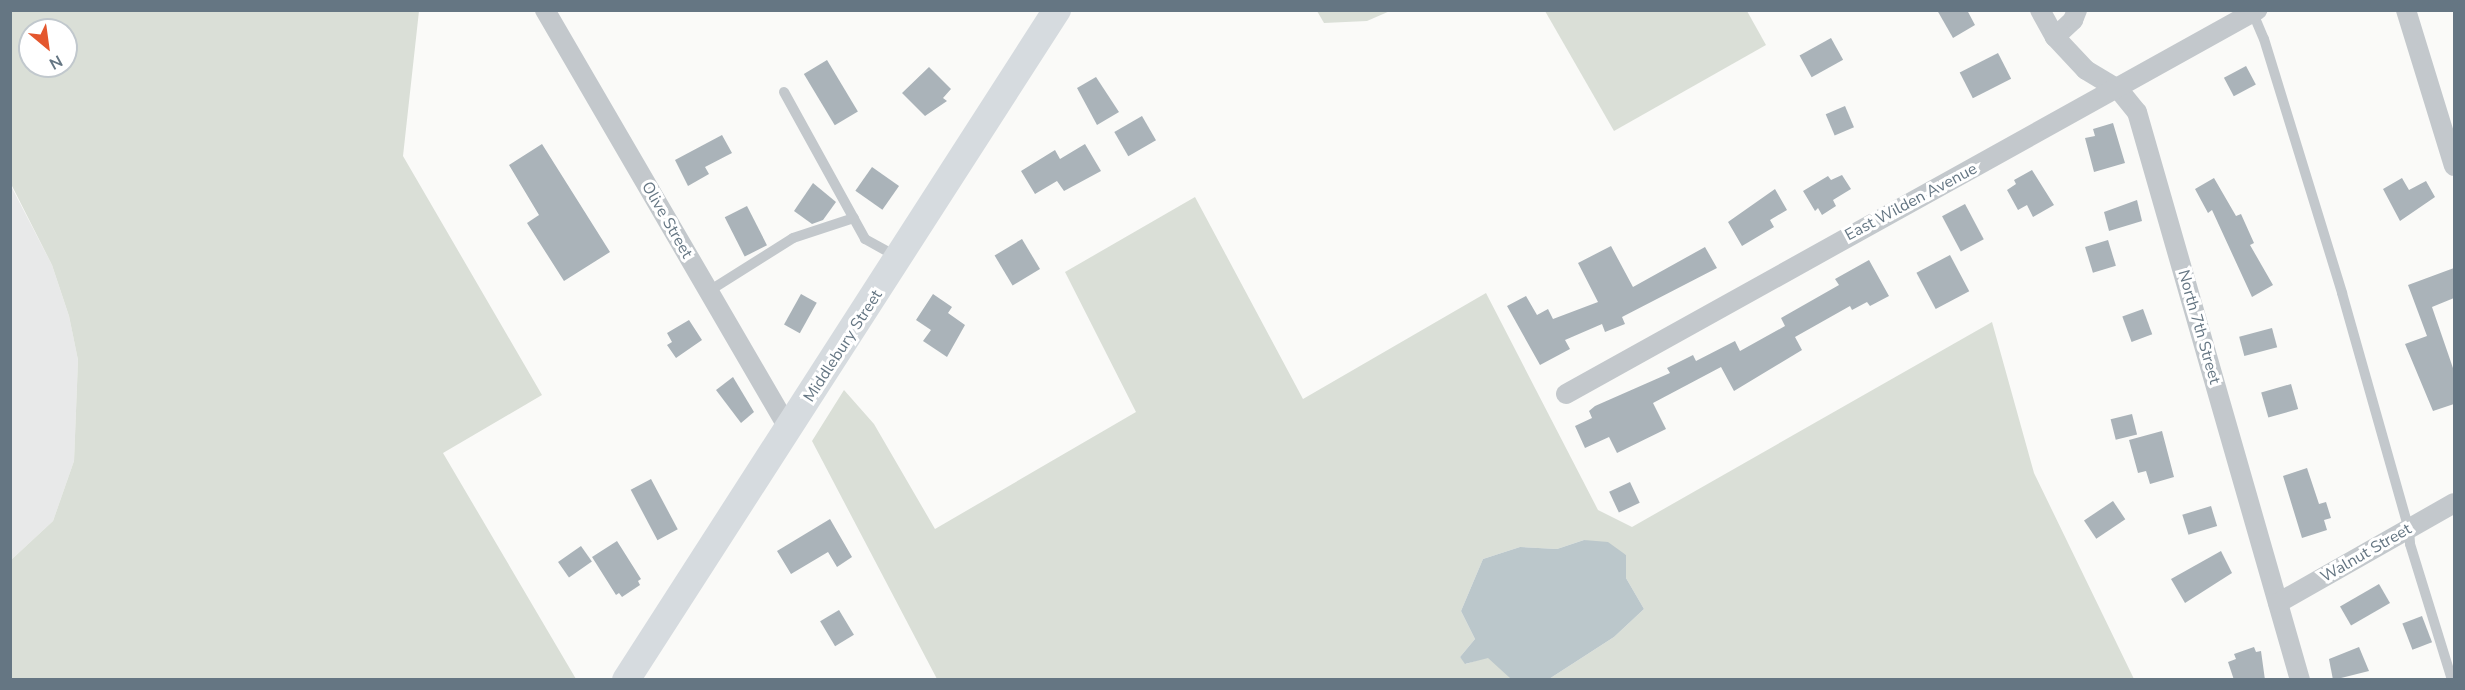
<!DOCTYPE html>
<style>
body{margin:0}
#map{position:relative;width:2465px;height:690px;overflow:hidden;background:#fafaf8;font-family:"Nunito Sans",sans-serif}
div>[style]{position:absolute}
.built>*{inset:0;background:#e8e9e9}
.green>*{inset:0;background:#dadfd7}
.water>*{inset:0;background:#bbc7cb}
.building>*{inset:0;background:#aab3b9;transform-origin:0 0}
.service>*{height:10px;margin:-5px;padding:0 5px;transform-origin:5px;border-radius:5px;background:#c3c8cc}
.minor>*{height:20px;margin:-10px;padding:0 10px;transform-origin:10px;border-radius:10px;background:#c3c8cc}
.secondary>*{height:28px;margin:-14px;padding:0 14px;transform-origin:14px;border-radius:14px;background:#d6dbdf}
span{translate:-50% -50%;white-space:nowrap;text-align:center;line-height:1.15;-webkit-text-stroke:6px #fff;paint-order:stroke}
.street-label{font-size:16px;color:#657683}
.frame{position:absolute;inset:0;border:12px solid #657683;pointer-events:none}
.north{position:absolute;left:18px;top:18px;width:60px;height:60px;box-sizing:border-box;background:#fff;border:2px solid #c1c8cd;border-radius:50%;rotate:151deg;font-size:16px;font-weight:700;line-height:24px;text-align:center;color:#657683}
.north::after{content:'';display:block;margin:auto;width:21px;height:27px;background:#e4572e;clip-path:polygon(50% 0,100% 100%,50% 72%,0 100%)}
</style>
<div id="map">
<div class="built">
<div style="clip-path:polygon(10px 184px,52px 265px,69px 316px,78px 360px,74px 461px,53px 521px,11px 560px)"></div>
</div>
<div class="green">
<div style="clip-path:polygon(evenodd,11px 10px,419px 11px,403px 156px,542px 395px,443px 453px,576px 679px,11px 679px,11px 560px,53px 521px,74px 461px,78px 360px,69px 316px,52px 265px,11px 184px,11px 10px,30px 30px,66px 30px,66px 66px,30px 66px,30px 30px)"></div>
<div style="clip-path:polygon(1317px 11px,1390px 11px,1367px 21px,1324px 23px)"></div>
<div style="clip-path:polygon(1545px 11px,1747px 11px,1766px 45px,1614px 131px)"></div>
<div style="clip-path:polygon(1195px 197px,1303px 399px,1486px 293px,1598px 510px,1632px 527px,1992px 322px,2034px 473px,2134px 679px,1549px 679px,1614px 637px,1644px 609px,1626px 578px,1626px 555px,1584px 540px,1557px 549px,1520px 547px,1483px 559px,1461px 611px,1475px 639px,1460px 657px,1466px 664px,1487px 657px,1495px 661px,1511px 679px,937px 679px,812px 441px,844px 390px,874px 424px,935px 529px,1136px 412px,1065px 272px)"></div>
</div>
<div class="water">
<div style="clip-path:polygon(1584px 540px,1608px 542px,1626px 555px,1626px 578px,1644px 609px,1614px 637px,1549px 679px,1511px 679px,1488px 658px,1465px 664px,1460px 657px,1475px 639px,1461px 611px,1483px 559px,1520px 547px,1557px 549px)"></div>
</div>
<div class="building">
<div style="clip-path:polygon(1937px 10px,1967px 10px,1975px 25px,1953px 38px)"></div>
<div style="left:1831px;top:38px;width:25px;height:36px;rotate:61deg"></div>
<div style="left:1998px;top:53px;width:29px;height:43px;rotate:63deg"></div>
<div style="left:827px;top:60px;width:60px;height:27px;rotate:59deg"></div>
<div style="left:2246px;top:66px;width:21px;height:25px;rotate:62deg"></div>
<div style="clip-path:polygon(929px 67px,951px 89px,943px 98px,947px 101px,925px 116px,902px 93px)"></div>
<div style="clip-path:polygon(1096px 77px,1119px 112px,1097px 125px,1077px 88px)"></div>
<div style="left:1845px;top:106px;width:23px;height:21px;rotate:67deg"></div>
<div style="left:1142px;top:116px;width:28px;height:32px;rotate:60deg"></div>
<div style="clip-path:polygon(2113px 123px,2125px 163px,2094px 172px,2085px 138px,2095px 136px,2093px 129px)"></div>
<div style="clip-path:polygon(722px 135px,732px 153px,705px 167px,709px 174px,688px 186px,675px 160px)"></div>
<div style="clip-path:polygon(542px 144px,610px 252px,564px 281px,527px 223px,539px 215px,509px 165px)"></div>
<div style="clip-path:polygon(1085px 144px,1101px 171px,1064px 191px,1057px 181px,1035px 194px,1021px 171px,1055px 150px,1060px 159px)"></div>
<div style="left:872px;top:167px;width:33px;height:29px;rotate:35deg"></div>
<div style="clip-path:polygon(2032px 170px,2054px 205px,2033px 217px,2027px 205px,2018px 210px,2007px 190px,2016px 184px,2014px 180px)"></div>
<div style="clip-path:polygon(1842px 175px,1851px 189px,1833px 200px,1836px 206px,1822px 215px,1818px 208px,1815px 211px,1803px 191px,1828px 176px,1831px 180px)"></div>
<div style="clip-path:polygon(2214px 178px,2236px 216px,2241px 214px,2254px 243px,2250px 245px,2273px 285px,2252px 297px,2212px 210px,2208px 213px,2195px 189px)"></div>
<div style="clip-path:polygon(2402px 178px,2409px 190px,2426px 181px,2435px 197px,2400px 221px,2383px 189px)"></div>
<div style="clip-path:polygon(813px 183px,836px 202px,823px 220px,812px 224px,794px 211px)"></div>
<div style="clip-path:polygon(1775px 189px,1787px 210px,1770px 220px,1774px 227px,1742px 246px,1728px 222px)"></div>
<div style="clip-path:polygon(2137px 200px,2142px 221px,2109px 231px,2104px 212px)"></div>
<div style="left:1965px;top:204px;width:40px;height:26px;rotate:62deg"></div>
<div style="left:747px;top:206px;width:44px;height:25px;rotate:63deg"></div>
<div style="left:1022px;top:239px;width:35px;height:32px;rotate:59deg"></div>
<div style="left:2108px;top:240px;width:27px;height:24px;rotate:73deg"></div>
<div style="clip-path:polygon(1611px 246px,1633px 287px,1705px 247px,1717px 268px,1622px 317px,1625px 324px,1605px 332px,1602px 324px,1565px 340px,1570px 349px,1540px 365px,1507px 306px,1526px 296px,1537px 315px,1548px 309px,1553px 319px,1598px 302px,1578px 263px)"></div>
<div style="left:1950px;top:255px;width:41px;height:38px;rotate:62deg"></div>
<div style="clip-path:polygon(1869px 260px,1889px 296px,1870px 306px,1867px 302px,1852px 310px,1850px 306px,1795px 337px,1802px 350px,1734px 391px,1721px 367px,1653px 403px,1666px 429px,1617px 453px,1609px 437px,1585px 448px,1575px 426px,1592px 418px,1589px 411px,1595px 406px,1670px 373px,1667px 368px,1693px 355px,1696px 361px,1735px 341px,1740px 351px,1785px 326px,1781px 318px,1839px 285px,1835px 279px)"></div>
<div style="clip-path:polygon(2454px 268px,2454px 298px,2432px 307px,2454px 371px,2454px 404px,2433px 411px,2405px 344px,2427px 336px,2408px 285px)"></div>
<div style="left:801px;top:294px;width:18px;height:35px;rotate:29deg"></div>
<div style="clip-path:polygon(933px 294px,952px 307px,948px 313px,965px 325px,947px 357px,923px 341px,931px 330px,916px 320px)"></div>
<div style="left:2143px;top:309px;width:27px;height:22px;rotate:70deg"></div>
<div style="clip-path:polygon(689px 320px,702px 340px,676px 358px,667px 345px,672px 342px,667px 333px)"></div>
<div style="left:2272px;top:328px;width:20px;height:34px;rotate:75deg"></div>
<div style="clip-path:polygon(733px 377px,754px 412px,741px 423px,716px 390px)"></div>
<div style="left:2291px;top:384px;width:26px;height:31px;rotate:74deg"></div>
<div style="left:2132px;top:414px;width:21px;height:22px;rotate:76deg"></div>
<div style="clip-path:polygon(2162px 431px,2174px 477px,2150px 484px,2146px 471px,2138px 473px,2129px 440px)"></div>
<div style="clip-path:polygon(2307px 468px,2319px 504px,2326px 502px,2331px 518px,2324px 520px,2327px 530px,2302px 538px,2283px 476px)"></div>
<div style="left:651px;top:479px;width:57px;height:23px;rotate:62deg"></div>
<div style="left:1630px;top:482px;width:23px;height:23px;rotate:65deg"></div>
<div style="left:2113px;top:501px;width:22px;height:35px;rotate:56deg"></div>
<div style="left:2211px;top:506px;width:21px;height:30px;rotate:73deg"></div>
<div style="clip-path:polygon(830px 519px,852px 557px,837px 567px,828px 552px,791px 574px,777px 551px)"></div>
<div style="clip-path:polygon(617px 541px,641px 579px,638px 581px,640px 585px,622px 597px,619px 593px,616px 595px,592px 557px)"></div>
<div style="left:581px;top:546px;width:19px;height:28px;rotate:55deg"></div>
<div style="clip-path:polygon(2221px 551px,2232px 573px,2185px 603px,2171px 579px)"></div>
<div style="left:2379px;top:584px;width:22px;height:45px;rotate:60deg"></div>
<div style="left:839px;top:610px;width:29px;height:22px;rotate:59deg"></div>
<div style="left:2422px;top:616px;width:28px;height:21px;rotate:69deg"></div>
<div style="clip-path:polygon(2254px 647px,2256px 652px,2261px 651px,2265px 680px,2234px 680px,2228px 662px,2236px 659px,2234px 654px)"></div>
<div style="clip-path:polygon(2359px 647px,2369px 671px,2333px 680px,2329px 659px)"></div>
</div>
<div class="service">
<div style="left:2252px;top:11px;width:30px;rotate:67deg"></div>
<div style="left:2264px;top:39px;width:266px;rotate:72.9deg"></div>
<div style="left:2342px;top:293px;width:245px;rotate:74.2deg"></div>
<div style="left:2409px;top:529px;width:15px;rotate:86deg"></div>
<div style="left:2410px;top:544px;width:142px;rotate:72.8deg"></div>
<div style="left:784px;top:92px;width:168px;rotate:61.1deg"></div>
<div style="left:865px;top:239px;width:37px;rotate:29deg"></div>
<div style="left:709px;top:291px;width:99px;rotate:-32.2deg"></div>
<div style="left:793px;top:238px;width:64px;rotate:-18.2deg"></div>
</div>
<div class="minor">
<div style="left:545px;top:10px;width:485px;rotate:59.8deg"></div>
<div style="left:2040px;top:10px;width:31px;rotate:61deg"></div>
<div style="left:2055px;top:37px;width:45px;rotate:46.8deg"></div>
<div style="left:2086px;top:70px;width:39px;rotate:31deg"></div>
<div style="left:2119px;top:90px;width:28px;rotate:51deg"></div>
<div style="left:2137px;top:112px;width:591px;rotate:73.99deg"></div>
<div style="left:2406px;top:10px;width:163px;rotate:72.9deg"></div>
<div style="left:2055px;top:37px;width:25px;rotate:-43deg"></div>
<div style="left:2073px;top:20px;width:11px;rotate:-68deg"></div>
<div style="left:1566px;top:394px;width:791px;rotate:-29.06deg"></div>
<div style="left:2278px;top:603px;width:202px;rotate:-29.6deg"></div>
</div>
<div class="secondary">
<div style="left:626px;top:680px;width:797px;rotate:-57.25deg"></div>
</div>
<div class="street-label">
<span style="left:1911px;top:202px;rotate:-28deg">East Wilden Avenue</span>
<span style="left:667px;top:220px;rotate:60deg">Olive Street</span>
<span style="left:2199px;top:327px;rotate:74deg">North 7th Street</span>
<span style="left:843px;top:346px;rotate:-57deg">Middlebury Street</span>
<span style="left:2366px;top:553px;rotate:-30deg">Walnut Street</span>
</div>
<div class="frame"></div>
<div class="north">N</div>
</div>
